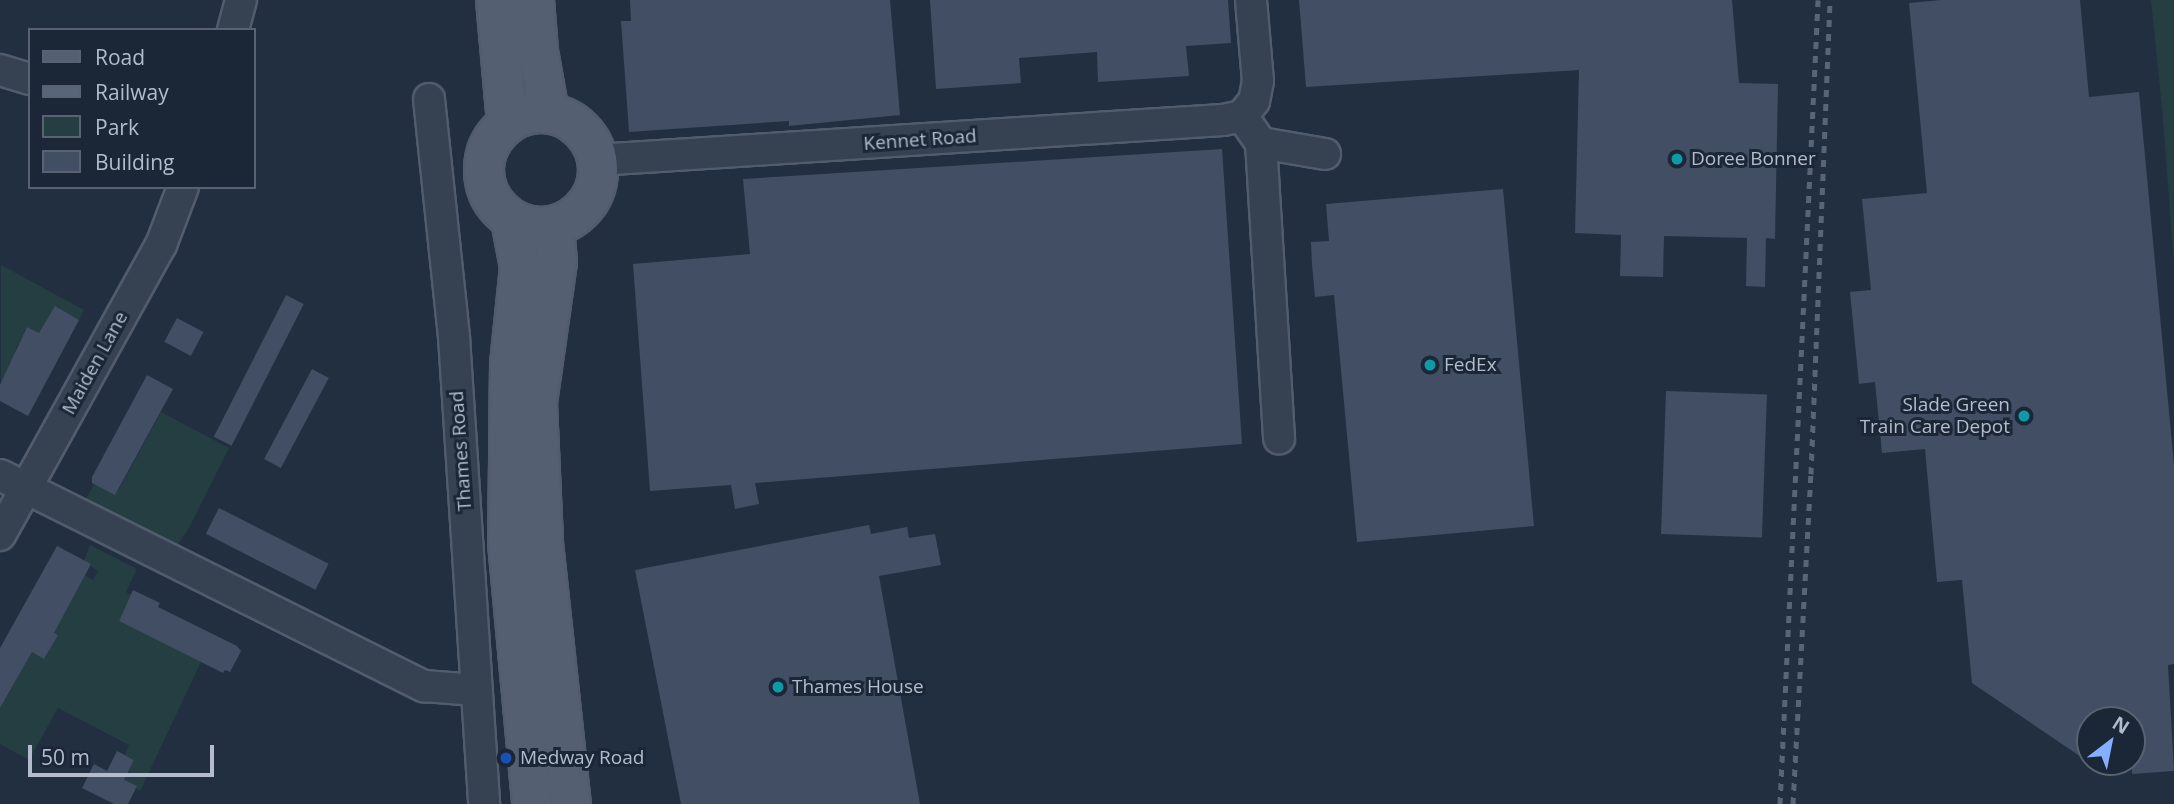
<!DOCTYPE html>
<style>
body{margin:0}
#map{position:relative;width:2174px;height:804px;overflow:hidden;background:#222f41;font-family:"Open Sans",sans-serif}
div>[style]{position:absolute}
.green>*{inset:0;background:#243e42}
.building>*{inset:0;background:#414e64;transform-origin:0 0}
.roads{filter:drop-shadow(2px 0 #515c6c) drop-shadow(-2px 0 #515c6c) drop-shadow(0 2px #515c6c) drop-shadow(0 -2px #515c6c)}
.minor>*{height:30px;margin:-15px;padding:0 15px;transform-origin:15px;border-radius:15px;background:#364151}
.major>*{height:38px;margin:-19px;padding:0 19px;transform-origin:19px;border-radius:19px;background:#546071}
.major>.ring{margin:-19px;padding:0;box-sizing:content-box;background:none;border:38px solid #546071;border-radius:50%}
.rail>*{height:5px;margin-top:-2.5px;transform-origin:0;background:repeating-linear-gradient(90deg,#586478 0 7px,transparent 0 14px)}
.dots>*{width:19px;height:19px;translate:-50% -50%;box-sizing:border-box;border:4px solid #1b2636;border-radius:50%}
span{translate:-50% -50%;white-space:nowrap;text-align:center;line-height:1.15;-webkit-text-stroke:6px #1b2636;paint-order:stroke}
.street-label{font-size:19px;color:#b3bccc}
.poi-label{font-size:19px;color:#b3bccc}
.left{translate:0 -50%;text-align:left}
.right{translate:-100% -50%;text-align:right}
.legend{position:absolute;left:28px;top:28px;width:228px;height:161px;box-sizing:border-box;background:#1b2636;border:2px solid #586272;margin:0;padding:9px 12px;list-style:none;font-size:21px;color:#b3bccc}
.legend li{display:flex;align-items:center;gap:14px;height:35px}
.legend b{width:35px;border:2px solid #586272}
.north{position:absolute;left:2076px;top:706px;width:70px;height:70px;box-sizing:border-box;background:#1b2636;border:2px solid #586272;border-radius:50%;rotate:32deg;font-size:19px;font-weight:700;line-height:28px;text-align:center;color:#b3bccc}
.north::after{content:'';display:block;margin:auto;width:24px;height:32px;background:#84b0ff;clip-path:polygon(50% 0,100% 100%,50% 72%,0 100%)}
.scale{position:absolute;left:28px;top:745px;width:186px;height:32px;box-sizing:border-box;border:4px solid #b3bccc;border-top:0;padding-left:9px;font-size:21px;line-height:24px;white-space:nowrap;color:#b3bccc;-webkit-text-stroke:5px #1b2636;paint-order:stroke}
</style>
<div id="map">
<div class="green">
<div style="clip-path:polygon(2151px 0,2174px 0,2174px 265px,2162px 108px)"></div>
<div style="clip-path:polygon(1px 265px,84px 310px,79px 320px,55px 307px,39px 333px,27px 327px,16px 348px,28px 354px,1px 384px)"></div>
<div style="clip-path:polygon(161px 412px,229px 448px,189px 528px,175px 548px,84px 503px,94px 484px,118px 491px)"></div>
<div style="clip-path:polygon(90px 545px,137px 569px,126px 592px,131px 595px,119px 621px,166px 644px,189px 625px,177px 650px,201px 662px,140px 791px,124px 780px,134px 760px,125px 755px,129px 745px,58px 708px,29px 760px,0 744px,0 708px,32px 652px,45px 658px,57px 635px,20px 612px,23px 606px,57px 625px,85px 575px,93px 580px,98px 571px,84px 561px)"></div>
</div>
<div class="building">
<div style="clip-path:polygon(630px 0,890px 0,900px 115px,789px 126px,789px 121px,629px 132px,621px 21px,631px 21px)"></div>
<div style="clip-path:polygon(930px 0,1228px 0,1231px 43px,1186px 46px,1189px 76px,1098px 82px,1097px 52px,1019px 58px,1021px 83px,936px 89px)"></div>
<div style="clip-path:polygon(1299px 0,1732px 0,1739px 83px,1778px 84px,1775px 239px,1766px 238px,1765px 287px,1746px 286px,1747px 238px,1664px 236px,1663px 277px,1620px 276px,1621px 235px,1575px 233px,1579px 70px,1306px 87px)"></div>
<div style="clip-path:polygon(1941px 0,2080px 0,2089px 97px,2139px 92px,2174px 465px,2174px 664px,2168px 665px,2174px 771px,2132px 774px,2132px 720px,2090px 720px,2090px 763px,1972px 683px,1962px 580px,1937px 582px,1925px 449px,1882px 453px,1875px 382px,1859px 384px,1850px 292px,1871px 290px,1862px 199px,1927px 193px,1909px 3px)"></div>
<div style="clip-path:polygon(1222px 149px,1242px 444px,755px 483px,759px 504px,735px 509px,731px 485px,650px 491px,633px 264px,750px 254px,743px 179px)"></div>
<div style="clip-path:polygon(1503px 189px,1534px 526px,1357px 542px,1334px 295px,1315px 297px,1312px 264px,1311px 242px,1329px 241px,1326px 204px)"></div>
<div style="left:286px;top:295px;width:20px;height:159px;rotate:27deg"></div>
<div style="clip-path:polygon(55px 306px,79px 320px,28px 416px,0 401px,0 385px,27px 327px,39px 333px)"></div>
<div style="left:177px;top:318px;width:30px;height:27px;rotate:28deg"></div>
<div style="left:312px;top:369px;width:19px;height:102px;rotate:28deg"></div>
<div style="clip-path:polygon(147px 375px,173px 389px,115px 495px,92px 483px,92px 477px)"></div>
<div style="left:1666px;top:391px;width:101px;height:143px;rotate:2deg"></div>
<div style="left:219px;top:508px;width:123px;height:29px;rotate:27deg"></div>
<div style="clip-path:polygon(869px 525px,871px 534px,907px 527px,909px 538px,935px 534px,941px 565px,879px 576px,920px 804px,681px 804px,635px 570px)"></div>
<div style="clip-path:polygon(57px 546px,91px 564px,54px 633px,58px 635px,44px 659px,32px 652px,0 708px,0 648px)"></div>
<div style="clip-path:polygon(133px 590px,160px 603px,158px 607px,237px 646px,241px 651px,230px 672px,225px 670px,223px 673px,119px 621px)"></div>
<div style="clip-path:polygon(117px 751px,134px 760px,124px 780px,137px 786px,128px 804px,114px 804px,82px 788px,94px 764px,107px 771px)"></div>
</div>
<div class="roads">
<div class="minor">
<div style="left:1251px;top:0;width:81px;rotate:85.1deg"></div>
<div style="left:1258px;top:81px;width:20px;rotate:101deg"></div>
<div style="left:1254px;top:101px;width:19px;rotate:129deg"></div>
<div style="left:1242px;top:116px;width:33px;rotate:55deg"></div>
<div style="left:1261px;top:143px;width:65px;rotate:9.8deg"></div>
<div style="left:233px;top:30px;width:31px;rotate:-75deg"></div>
<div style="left:0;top:70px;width:31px;rotate:17deg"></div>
<div style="left:429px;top:99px;width:239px;rotate:84deg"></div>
<div style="left:454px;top:337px;width:468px;rotate:86.3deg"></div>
<div style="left:1261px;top:143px;width:296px;rotate:86.5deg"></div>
<div style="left:597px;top:160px;width:627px;rotate:-3.66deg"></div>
<div style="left:1223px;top:120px;width:19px;rotate:-12deg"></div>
<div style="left:0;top:475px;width:474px;rotate:26.5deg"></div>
<div style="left:424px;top:686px;width:52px;rotate:4.4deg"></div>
<div style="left:0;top:535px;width:332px;rotate:-61deg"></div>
<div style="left:161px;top:245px;width:62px;rotate:-69.2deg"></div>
</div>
<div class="major">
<div style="left:496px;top:0;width:124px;rotate:84.9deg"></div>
<div style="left:534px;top:0;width:51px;rotate:85.5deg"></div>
<div style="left:538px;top:51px;width:63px;rotate:79.9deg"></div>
<div class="ring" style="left:484px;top:113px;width:76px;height:76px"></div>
<div style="left:511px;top:220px;width:48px;rotate:79.2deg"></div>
<div style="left:520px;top:267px;width:98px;rotate:95.9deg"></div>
<div style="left:510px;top:364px;width:179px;rotate:90.6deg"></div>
<div style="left:508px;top:543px;width:262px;rotate:84.7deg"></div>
<div style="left:554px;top:227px;width:35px;rotate:85deg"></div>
<div style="left:557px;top:262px;width:142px;rotate:98.1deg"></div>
<div style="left:537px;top:403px;width:140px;rotate:87.5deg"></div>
<div style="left:543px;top:543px;width:262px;rotate:83.9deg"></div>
</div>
</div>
<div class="rail">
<div style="left:1780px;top:804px;width:805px;rotate:-87.29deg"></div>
<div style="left:1793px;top:804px;width:330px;rotate:-86.9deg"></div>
<div style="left:1811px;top:474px;width:474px;rotate:-87.7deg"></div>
</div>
<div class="dots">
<div style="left:1677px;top:159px;background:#0f9aa8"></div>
<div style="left:1430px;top:365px;background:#0f9aa8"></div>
<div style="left:2024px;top:416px;background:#0f9aa8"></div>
<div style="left:778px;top:687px;background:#0f9aa8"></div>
<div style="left:506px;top:758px;background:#1a4fb4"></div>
</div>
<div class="street-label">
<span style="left:920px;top:140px;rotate:-4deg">Kennet Road</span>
<span style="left:95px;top:363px;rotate:-61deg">Maiden Lane</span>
<span style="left:461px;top:451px;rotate:-94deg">Thames Road</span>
</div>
<div class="poi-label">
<span class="left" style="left:1691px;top:159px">Doree Bonner</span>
<span class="left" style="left:1444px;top:365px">FedEx</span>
<span class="right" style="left:2010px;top:416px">Slade Green<br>Train Care Depot</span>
<span class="left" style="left:792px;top:687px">Thames House</span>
<span class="left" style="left:520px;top:758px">Medway Road</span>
</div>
<ul class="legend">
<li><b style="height:9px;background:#546071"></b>Road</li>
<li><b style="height:9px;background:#586478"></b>Railway</li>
<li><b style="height:19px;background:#243e42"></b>Park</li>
<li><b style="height:19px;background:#414e64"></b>Building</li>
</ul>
<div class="north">N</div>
<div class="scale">50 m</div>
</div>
